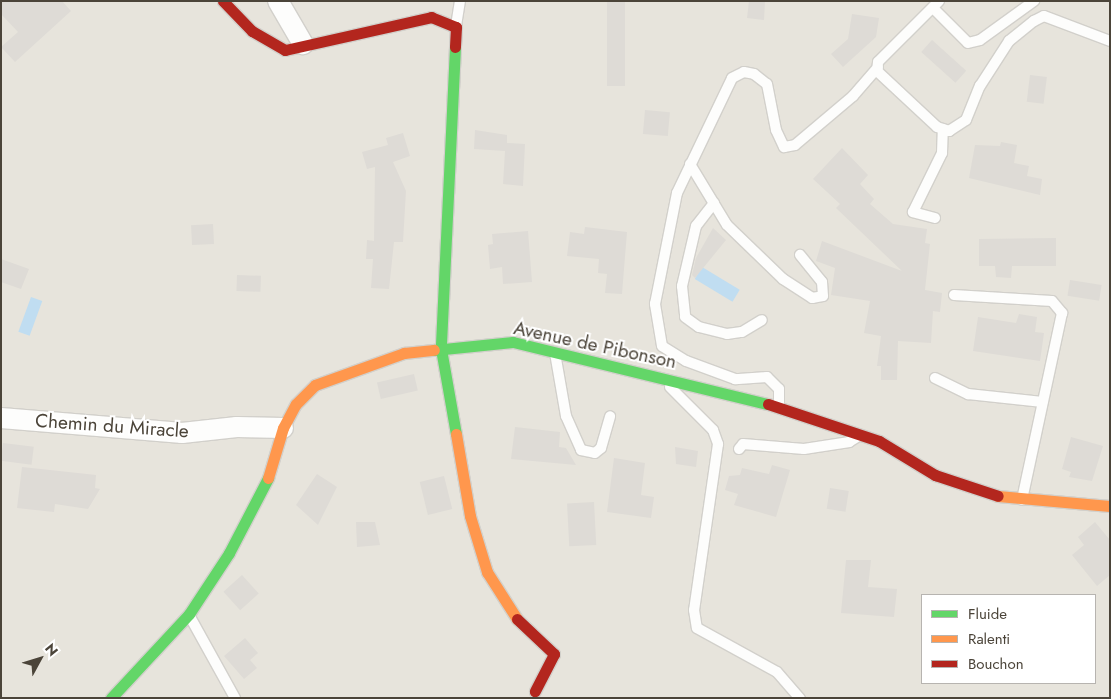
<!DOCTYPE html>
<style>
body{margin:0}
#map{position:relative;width:1111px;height:699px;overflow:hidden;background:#f4f2ee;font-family:Jost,sans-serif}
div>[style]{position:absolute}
.residential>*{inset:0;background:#e7e4dc}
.water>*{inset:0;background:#c0ddf1;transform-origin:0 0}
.building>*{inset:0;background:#dedbd6;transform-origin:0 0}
.roads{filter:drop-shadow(1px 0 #d2d0cb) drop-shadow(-1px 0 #d2d0cb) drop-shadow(0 1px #d2d0cb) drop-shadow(0 -1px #d2d0cb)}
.lane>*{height:10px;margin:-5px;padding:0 5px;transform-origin:5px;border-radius:5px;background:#fdfdfc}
.street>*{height:20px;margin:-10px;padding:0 10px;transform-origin:10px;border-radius:10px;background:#fdfdfc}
.fast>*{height:11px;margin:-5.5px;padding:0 5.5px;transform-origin:5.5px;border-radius:5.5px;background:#63d668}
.slow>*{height:11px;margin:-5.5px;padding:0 5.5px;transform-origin:5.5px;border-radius:5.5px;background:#ff974d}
.jam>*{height:11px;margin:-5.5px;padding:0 5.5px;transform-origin:5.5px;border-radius:5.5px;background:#b3261e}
span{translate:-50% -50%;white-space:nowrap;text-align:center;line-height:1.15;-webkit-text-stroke:4px #fff;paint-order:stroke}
.street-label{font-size:19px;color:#4b4439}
.frame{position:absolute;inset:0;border:2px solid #4b4439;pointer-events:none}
.legend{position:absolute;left:921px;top:594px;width:175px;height:90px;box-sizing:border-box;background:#fff;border:1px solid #b7b4b0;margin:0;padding:6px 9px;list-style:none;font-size:15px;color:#4b4439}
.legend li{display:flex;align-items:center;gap:10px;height:25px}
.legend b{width:25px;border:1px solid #b7b4b0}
.north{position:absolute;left:15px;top:634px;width:50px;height:50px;-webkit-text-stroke:4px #fff;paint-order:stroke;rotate:51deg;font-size:14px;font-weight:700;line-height:20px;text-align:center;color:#4b4439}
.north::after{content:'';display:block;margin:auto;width:18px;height:22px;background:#4b4439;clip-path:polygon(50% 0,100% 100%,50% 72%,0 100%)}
</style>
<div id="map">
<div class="residential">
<div style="clip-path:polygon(evenodd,1px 1px,1110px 1px,1110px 698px,1px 698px,1px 1px,922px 595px,1095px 595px,1095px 683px,922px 683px,922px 595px)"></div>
</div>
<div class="water">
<div style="left:702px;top:267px;width:44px;height:14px;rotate:31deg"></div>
<div style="left:31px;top:297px;width:12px;height:37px;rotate:20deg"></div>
</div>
<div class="building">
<div style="clip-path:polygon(1px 1px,62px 1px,71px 11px,15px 62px,1px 47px,18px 32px,1px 14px)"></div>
<div style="left:607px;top:1px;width:18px;height:85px"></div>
<div style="clip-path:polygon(749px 1px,765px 1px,764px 20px,747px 18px)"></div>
<div style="clip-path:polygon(852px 14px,879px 18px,876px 37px,843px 67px,831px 54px,848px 39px)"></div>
<div style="left:932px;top:40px;width:46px;height:16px;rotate:42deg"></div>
<div style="left:1030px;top:75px;width:17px;height:27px;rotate:7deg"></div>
<div style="left:645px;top:110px;width:25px;height:24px;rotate:5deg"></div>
<div style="clip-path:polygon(475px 130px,507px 135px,507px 143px,525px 144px,523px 186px,503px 184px,505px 151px,474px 149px)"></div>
<div style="clip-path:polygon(403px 133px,410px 156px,393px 162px,406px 191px,403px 242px,394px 242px,389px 289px,371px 288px,373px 259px,366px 259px,367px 240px,374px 241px,375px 167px,367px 169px,362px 152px,388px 145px,386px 138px)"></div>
<div style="clip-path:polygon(1001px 142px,1017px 145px,1014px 163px,1029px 166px,1027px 176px,1042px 179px,1040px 195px,969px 178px,975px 145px,1000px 146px)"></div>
<div style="clip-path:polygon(842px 148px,868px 175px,860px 184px,874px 199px,870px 204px,893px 224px,927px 229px,925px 243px,930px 244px,925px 290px,942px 293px,940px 312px,933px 311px,931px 343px,898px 341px,897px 380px,881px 380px,881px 366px,877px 366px,881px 336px,864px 333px,870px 301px,831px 295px,835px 268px,816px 261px,822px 241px,902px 271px,836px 208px,840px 204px,813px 179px)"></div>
<div style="left:213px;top:224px;width:20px;height:22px;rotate:87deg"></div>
<div style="clip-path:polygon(585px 227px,627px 232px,622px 294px,605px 293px,607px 274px,598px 273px,599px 259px,567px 256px,570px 232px,584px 234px)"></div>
<div style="clip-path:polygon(713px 228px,726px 240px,695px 278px,692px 275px,696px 258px)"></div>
<div style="clip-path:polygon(528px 231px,532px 282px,503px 284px,502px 267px,490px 269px,488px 245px,493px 244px,492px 234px)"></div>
<div style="clip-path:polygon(1056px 238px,1056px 266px,1012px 266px,1011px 278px,996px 277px,995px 266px,979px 266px,979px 239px)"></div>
<div style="clip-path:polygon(1px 259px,29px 269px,21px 289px,1px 282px)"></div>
<div style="left:237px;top:275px;width:24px;height:16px;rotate:2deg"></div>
<div style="left:1070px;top:280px;width:32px;height:16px;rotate:9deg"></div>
<div style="clip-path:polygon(1019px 314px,1037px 317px,1035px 332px,1044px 333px,1040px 361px,973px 351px,978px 317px,1016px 323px)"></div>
<div style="left:414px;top:374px;width:17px;height:38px;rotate:77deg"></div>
<div style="clip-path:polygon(515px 427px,560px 432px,559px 447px,566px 448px,576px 465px,511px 459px)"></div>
<div style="clip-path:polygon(1071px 437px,1103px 446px,1092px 481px,1069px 477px,1071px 472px,1062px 469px)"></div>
<div style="left:3px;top:443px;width:31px;height:18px;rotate:7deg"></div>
<div style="clip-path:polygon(675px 447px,698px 451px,696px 467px,676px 464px)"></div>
<div style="clip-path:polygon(614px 458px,645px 463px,641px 495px,654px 497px,651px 518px,607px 512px)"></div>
<div style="clip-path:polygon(772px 465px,790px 470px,776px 517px,734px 505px,738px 494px,725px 490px,729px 476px,740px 475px,742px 468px,769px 474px)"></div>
<div style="clip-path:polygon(22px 467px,96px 475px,95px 488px,100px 489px,88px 509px,55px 504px,54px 512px,17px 508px)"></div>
<div style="clip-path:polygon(317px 474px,337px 487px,318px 525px,296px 505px)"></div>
<div style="left:444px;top:476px;width:34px;height:25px;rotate:76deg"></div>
<div style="left:830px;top:488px;width:19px;height:21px;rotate:9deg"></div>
<div style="left:594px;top:502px;width:43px;height:27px;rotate:87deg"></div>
<div style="clip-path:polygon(356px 522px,375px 522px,380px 545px,357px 547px)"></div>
<div style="clip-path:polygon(1095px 522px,1110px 540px,1110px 575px,1097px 586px,1072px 555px,1084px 545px,1078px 537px)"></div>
<div style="clip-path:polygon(846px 560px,871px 560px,868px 587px,897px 589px,894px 617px,841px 613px)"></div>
<div style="left:242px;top:575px;width:25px;height:25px;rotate:48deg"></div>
<div style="clip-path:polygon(245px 638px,258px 653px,250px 660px,257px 668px,244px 679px,224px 656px)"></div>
</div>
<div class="roads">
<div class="lane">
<div style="left:939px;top:1px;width:86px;rotate:135deg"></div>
<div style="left:878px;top:62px;width:9px;rotate:96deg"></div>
<div style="left:877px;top:71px;width:82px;rotate:43deg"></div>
<div style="left:937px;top:127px;width:13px;rotate:18deg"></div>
<div style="left:949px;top:131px;width:20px;rotate:-33deg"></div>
<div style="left:966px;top:120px;width:37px;rotate:-68deg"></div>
<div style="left:980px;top:86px;width:54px;rotate:-57.2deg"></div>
<div style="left:1009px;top:41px;width:32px;rotate:-39deg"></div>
<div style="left:1034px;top:21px;width:11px;rotate:-27deg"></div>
<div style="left:1044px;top:16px;width:71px;rotate:20.7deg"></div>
<div style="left:933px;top:8px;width:49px;rotate:45deg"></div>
<div style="left:968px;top:43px;width:12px;rotate:-14deg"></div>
<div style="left:980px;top:40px;width:67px;rotate:-35.8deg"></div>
<div style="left:456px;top:26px;width:25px;rotate:-81deg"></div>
<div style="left:690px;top:164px;width:71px;rotate:58.8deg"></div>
<div style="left:727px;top:225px;width:78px;rotate:44deg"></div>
<div style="left:783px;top:279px;width:35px;rotate:33deg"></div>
<div style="left:812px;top:298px;width:11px;rotate:-10deg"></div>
<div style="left:823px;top:296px;width:14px;rotate:-94deg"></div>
<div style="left:822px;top:282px;width:35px;rotate:-129deg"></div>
<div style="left:714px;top:203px;width:29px;rotate:128deg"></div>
<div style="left:696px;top:226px;width:62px;rotate:103.1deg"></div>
<div style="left:682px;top:286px;width:31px;rotate:84deg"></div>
<div style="left:685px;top:317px;width:17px;rotate:36deg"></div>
<div style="left:699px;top:327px;width:29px;rotate:14deg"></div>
<div style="left:727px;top:334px;width:15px;rotate:-8deg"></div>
<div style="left:742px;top:332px;width:23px;rotate:-31deg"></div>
<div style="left:935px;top:218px;width:23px;rotate:-165deg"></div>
<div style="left:913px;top:212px;width:66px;rotate:-63.8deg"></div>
<div style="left:942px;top:153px;width:24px;rotate:-88deg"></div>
<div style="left:954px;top:295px;width:98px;rotate:3.5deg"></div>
<div style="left:1052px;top:301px;width:16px;rotate:50deg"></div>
<div style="left:1062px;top:313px;width:191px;rotate:102.1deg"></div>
<div style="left:555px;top:353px;width:64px;rotate:80.1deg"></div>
<div style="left:566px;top:416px;width:37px;rotate:66deg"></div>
<div style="left:581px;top:450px;width:14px;rotate:12deg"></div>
<div style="left:595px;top:453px;width:8px;rotate:-40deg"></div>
<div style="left:601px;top:448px;width:33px;rotate:-74deg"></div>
<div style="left:935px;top:378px;width:37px;rotate:26deg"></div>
<div style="left:968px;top:394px;width:75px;rotate:6.1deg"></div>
<div style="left:670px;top:387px;width:61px;rotate:45deg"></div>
<div style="left:713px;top:430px;width:15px;rotate:70deg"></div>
<div style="left:718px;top:444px;width:168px;rotate:98.2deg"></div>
<div style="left:694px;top:610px;width:18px;rotate:81deg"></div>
<div style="left:697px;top:628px;width:91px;rotate:28.8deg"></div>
<div style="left:777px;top:672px;width:35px;rotate:49deg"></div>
<div style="left:779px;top:404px;width:15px;rotate:-90deg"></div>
<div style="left:779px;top:389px;width:17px;rotate:-135deg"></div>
<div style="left:767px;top:377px;width:32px;rotate:176deg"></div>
<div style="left:735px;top:379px;width:52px;rotate:-159.8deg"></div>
<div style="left:686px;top:361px;width:28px;rotate:-148deg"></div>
<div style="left:662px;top:346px;width:43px;rotate:-99.5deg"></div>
<div style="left:655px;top:304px;width:113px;rotate:-78.8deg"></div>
<div style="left:677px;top:193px;width:127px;rotate:-64.4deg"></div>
<div style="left:732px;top:78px;width:13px;rotate:-27deg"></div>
<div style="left:744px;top:72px;width:10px;rotate:11deg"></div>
<div style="left:754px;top:74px;width:16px;rotate:38deg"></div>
<div style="left:767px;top:84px;width:47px;rotate:78.9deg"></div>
<div style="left:776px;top:130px;width:19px;rotate:65deg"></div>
<div style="left:784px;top:147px;width:11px;rotate:-10deg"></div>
<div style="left:795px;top:145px;width:76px;rotate:-40.2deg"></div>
<div style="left:853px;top:96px;width:38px;rotate:-49deg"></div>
<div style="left:739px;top:449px;width:6px;rotate:-51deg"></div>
<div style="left:743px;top:444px;width:61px;rotate:4.7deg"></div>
<div style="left:804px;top:449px;width:46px;rotate:-8.8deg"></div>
<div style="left:849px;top:442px;width:9px;rotate:-32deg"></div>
<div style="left:189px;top:615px;width:95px;rotate:61deg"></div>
</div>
<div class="street">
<div style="left:278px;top:1px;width:50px;rotate:59.8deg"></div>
<div style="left:1px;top:418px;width:182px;rotate:4.7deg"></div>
<div style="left:182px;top:433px;width:55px;rotate:-6.2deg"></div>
<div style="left:237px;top:427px;width:46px;rotate:1.2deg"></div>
</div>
<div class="fast">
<div style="left:455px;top:47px;width:302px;rotate:92.7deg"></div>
<div style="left:441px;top:349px;width:86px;rotate:80deg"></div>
<div style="left:434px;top:350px;width:79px;rotate:-5.8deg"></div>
<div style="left:513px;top:342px;width:262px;rotate:13.7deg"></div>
<div style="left:111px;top:698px;width:115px;rotate:-47.1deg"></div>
<div style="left:189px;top:614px;width:73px;rotate:-56.7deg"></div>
<div style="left:229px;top:553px;width:85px;rotate:-62.5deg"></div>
</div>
<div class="slow">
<div style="left:456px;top:434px;width:83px;rotate:80.3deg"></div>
<div style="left:470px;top:516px;width:59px;rotate:73.1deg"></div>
<div style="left:487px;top:572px;width:56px;rotate:57.4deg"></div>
<div style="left:268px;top:478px;width:52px;rotate:-73.3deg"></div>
<div style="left:283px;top:428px;width:27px;rotate:-62deg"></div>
<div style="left:296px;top:404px;width:27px;rotate:-45deg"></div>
<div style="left:315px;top:385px;width:95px;rotate:-19.8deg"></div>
<div style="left:404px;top:353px;width:30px;rotate:-6deg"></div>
<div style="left:998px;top:496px;width:112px;rotate:5.1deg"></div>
</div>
<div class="jam">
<div style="left:223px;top:1px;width:42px;rotate:46deg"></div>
<div style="left:252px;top:31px;width:38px;rotate:30deg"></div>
<div style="left:285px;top:50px;width:150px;rotate:-12.7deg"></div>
<div style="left:431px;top:17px;width:27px;rotate:22deg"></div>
<div style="left:456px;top:27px;width:20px;rotate:93deg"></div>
<div style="left:768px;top:404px;width:117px;rotate:18.4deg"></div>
<div style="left:879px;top:441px;width:66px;rotate:31.3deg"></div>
<div style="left:935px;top:475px;width:66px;rotate:18.4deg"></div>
<div style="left:517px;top:619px;width:51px;rotate:43.4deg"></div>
<div style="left:554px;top:654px;width:42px;rotate:117.2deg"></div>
</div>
</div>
<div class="street-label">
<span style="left:595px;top:345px;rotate:12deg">Avenue de Pibonson</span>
<span style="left:112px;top:426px;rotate:4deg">Chemin du Miracle</span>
</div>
<div class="frame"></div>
<ul class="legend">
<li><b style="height:6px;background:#63d668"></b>Fluide</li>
<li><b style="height:6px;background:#ff974d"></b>Ralenti</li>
<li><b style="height:6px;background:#b3261e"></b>Bouchon</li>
</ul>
<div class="north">N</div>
</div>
